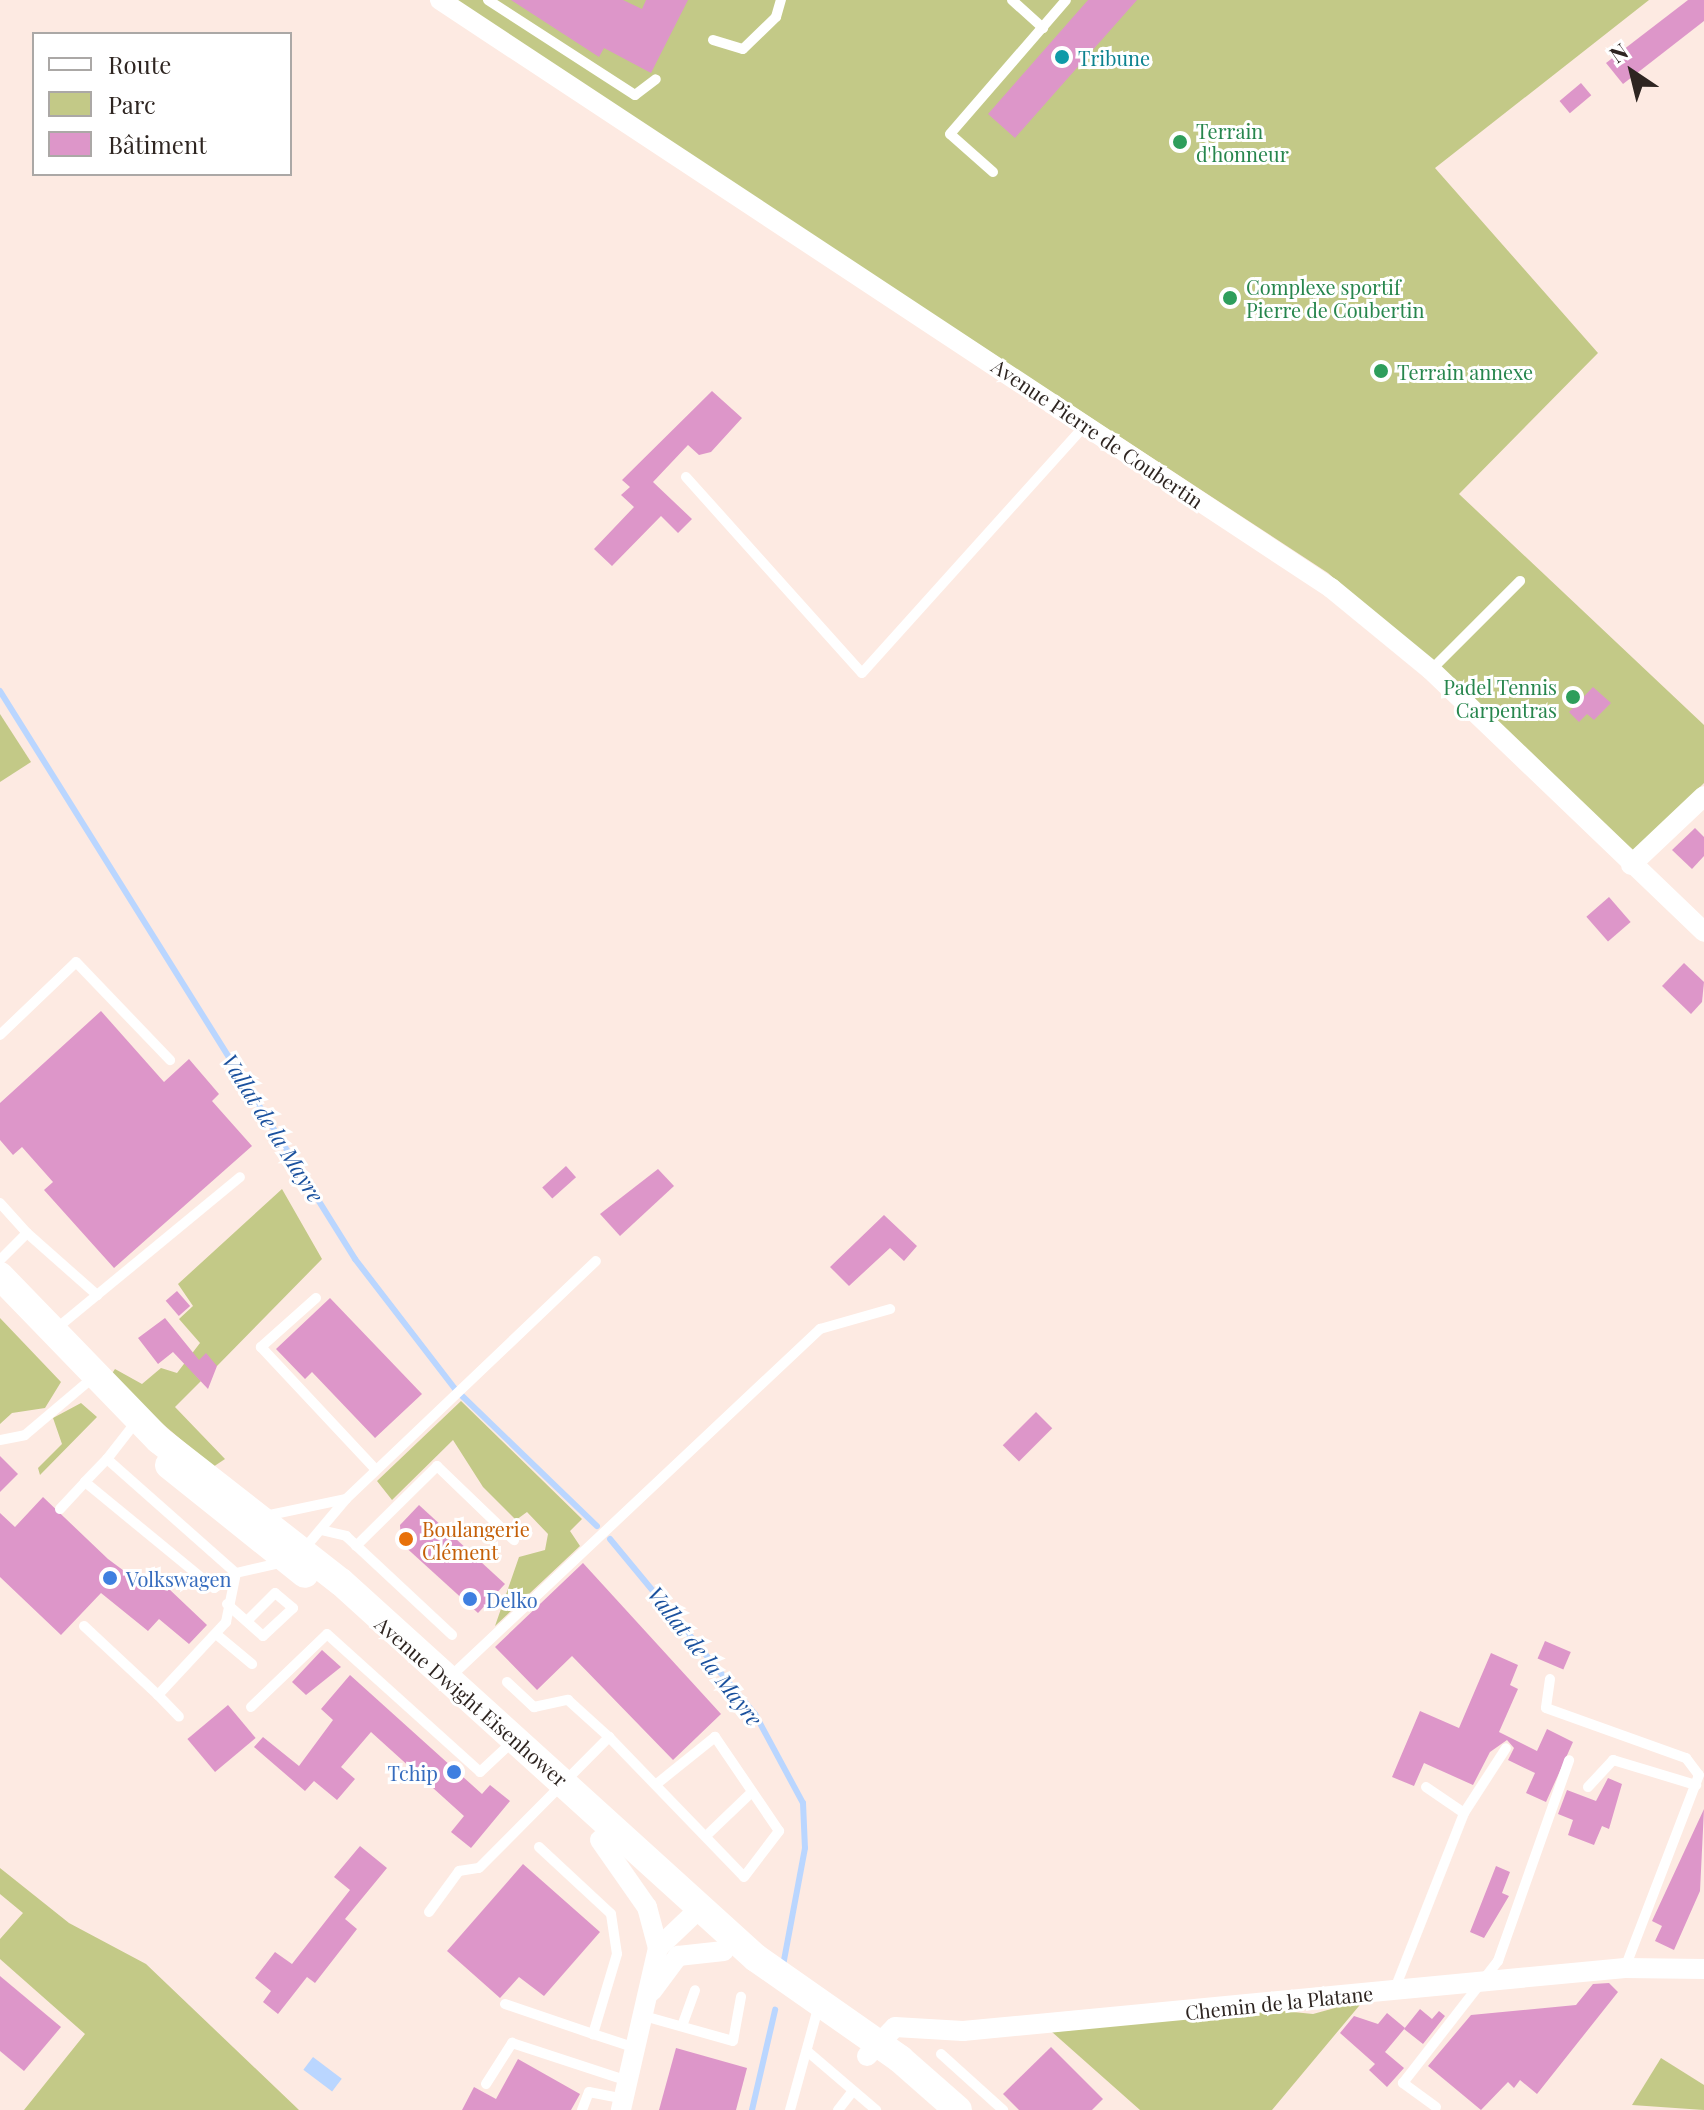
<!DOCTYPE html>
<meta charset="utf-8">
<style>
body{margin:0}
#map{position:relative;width:1704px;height:2110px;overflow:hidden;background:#fdeae2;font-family:"Playfair Display",serif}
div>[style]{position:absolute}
.green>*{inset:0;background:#c3c987}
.water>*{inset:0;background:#bad6ff;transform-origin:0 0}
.stream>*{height:6px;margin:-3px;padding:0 3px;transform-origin:3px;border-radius:3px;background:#bad6ff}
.building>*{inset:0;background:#dd96c9;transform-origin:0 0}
.service>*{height:10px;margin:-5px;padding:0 5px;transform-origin:5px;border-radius:5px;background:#fff}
.minor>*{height:20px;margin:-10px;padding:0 10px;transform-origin:10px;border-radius:10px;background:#fff}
.secondary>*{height:28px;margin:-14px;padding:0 14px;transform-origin:14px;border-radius:14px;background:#fff}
.dots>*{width:22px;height:22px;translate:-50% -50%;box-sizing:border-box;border:4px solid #fff;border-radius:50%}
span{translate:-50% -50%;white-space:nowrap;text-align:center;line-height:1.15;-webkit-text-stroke:6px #fff;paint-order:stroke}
.culture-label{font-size:20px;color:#0d838f}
.left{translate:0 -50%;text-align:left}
.leisure-label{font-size:20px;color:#27864d}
.right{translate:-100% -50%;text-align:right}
.street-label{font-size:20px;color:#2e2521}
.food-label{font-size:20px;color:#c56008}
.shop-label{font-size:20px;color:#366cbe}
.water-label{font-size:22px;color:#1b519e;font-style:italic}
.legend{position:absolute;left:32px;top:32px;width:260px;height:144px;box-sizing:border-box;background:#fff;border:2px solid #aba8a6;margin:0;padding:10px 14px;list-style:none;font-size:24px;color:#2e2521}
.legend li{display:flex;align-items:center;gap:16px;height:40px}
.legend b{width:40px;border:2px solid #aba8a6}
.north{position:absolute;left:1592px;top:32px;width:80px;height:80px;-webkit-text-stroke:6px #fff;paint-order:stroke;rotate:325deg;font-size:22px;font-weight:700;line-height:32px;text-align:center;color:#2e2521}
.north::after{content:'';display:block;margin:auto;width:28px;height:36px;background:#2e2521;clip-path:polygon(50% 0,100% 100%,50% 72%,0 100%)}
</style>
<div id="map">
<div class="green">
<div style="clip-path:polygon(453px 0,1649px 0,1435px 168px,1598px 353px,1459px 494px,1704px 725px,1704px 783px,1635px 852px,1328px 573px)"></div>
<div style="clip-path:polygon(0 714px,31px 762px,0 782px)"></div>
<div style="clip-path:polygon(282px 1189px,322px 1259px,217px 1366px,190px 1369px,201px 1381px,175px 1407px,225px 1459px,213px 1467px,109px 1378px,115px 1369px,142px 1384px,161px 1368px,177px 1373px,200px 1343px,179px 1319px,193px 1306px,178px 1284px)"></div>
<div style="clip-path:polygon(0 1318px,61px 1382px,45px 1408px,12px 1413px,0 1424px)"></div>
<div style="clip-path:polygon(461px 1401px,582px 1519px,570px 1531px,580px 1546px,495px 1626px,519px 1557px,545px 1550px,548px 1534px,527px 1512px,516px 1520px,483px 1487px,453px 1440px,392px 1500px,377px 1481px)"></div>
<div style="clip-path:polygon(81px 1403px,97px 1417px,40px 1475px,38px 1468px,62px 1444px,53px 1418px)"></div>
<div style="clip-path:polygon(0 1868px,69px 1923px,146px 1964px,299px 2110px,24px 2110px,85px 2034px,0 1959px,0 1939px,23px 1913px,0 1894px)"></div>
<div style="clip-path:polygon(1364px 2000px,1272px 2110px,1140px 2110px,1052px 2032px,1273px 2010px,1313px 2014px)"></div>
<div style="clip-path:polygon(1661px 2058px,1704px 2085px,1704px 2110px,1632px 2105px)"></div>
</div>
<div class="water">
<div style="left:313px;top:2057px;width:36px;height:16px;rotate:37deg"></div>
</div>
<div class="stream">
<div style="left:0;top:691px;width:670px;rotate:57.99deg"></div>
<div style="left:355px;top:1259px;width:165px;rotate:52.4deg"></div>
<div style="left:456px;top:1390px;width:196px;rotate:44deg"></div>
<div style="left:610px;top:1539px;width:227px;rotate:50.4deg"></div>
<div style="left:755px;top:1714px;width:101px;rotate:61.7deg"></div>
<div style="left:803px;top:1803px;width:45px;rotate:87.5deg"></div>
<div style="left:805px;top:1848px;width:119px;rotate:100.6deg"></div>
<div style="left:752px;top:2110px;width:103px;rotate:-77deg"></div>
</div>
<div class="building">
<div style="clip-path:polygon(511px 0,623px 0,642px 9px,646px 0,688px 0,651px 73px,604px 48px,599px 57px)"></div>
<div style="clip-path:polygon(1088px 0,1137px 0,1015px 138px,988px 114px)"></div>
<div style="clip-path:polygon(1688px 0,1704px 0,1704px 21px,1623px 84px,1606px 63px)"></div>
<div style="left:1581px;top:83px;width:16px;height:28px;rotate:50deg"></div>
<div style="clip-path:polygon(712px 391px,742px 418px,711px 452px,699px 455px,688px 445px,653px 482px,692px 519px,678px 533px,661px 516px,612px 566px,594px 549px,634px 507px,621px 495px,630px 487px,622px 480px)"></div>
<div style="clip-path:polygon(1593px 687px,1611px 703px,1594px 720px,1587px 714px,1579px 722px,1569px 712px)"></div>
<div style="clip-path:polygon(1695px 828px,1704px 837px,1704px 856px,1692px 869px,1672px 850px)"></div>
<div style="left:1609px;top:897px;width:33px;height:30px;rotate:49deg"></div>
<div style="clip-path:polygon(1684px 963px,1704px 982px,1702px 1002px,1691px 1014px,1662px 986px)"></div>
<div style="clip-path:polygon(101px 1011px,164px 1082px,189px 1059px,219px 1094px,212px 1101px,252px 1146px,114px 1268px,44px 1190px,53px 1182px,22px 1147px,13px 1155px,0 1140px,0 1103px)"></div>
<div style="left:566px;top:1166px;width:15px;height:32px;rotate:48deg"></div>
<div style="clip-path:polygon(658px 1169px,674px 1186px,620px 1236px,600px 1214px)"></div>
<div style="clip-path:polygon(884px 1215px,917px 1246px,904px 1261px,890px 1248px,849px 1286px,830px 1267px)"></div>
<div style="left:177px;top:1291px;width:20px;height:15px;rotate:49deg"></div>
<div style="clip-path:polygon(330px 1298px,422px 1394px,375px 1438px,312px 1372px,305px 1379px,276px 1349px)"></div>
<div style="clip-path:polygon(165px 1318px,199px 1360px,206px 1353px,217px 1366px,208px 1389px,173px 1352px,158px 1364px,138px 1338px)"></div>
<div style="left:1036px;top:1412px;width:23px;height:47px;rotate:45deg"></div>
<div style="clip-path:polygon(0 1456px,18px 1474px,0 1492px)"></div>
<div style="clip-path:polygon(43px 1497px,108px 1559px,139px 1582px,149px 1570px,207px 1625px,189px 1644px,159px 1619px,148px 1631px,101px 1593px,61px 1635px,0 1577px,0 1513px,15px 1527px)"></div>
<div style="clip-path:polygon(419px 1505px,505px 1584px,478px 1613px,401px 1543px,400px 1525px)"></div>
<div style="clip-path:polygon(583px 1563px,721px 1714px,673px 1760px,572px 1656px,537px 1690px,495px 1647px)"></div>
<div style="left:1545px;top:1641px;width:28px;height:19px;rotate:23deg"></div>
<div style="clip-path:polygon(322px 1650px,341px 1667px,306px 1695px,292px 1682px)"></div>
<div style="clip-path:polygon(1491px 1653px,1518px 1665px,1510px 1685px,1518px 1689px,1499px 1732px,1537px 1751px,1547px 1729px,1573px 1742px,1546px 1802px,1526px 1793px,1535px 1773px,1508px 1760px,1514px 1748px,1507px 1740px,1490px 1752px,1473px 1785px,1424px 1763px,1414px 1786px,1392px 1777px,1420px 1711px,1459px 1728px)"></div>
<div style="clip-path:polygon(350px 1675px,482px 1794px,490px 1785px,510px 1801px,471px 1848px,451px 1832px,464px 1816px,371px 1732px,341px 1767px,355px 1779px,337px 1800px,314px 1781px,305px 1791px,254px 1747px,263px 1737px,299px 1766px,333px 1720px,321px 1709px)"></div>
<div style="left:228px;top:1705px;width:43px;height:53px;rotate:50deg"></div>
<div style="clip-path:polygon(1608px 1778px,1622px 1784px,1609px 1829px,1602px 1826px,1594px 1845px,1568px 1835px,1573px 1820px,1558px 1814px,1567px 1790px,1596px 1801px)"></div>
<div style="clip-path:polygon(1704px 1809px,1700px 1891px,1674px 1950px,1655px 1941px,1662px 1926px,1652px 1921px)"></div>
<div style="clip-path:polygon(360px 1846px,387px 1868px,345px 1919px,357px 1929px,315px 1983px,307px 1977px,278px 2014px,263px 2002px,271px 1991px,255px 1978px,275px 1952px,292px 1964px,350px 1890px,334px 1877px)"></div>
<div style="clip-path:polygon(523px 1864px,600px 1932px,544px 1996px,519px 1977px,500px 1998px,447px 1951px)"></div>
<div style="clip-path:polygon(1496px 1866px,1510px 1872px,1502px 1893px,1509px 1896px,1484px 1938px,1470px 1932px)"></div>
<div style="clip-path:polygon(0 1976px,61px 2027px,24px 2071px,0 2051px)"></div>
<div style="clip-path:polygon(1609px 1983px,1618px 1992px,1537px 2094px,1520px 2080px,1514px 2088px,1508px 2082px,1481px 2110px,1428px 2066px,1471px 2015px,1576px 2005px,1593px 1984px)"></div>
<div style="clip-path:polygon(1420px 2009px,1432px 2019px,1439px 2011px,1445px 2016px,1423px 2044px,1404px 2029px)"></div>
<div style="clip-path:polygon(1387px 2013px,1405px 2028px,1385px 2052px,1404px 2068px,1387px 2087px,1369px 2070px,1375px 2064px,1340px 2033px,1354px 2016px,1378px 2024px)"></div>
<div style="clip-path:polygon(1051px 2047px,1103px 2099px,1092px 2110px,1019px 2110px,1003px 2094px)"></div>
<div style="clip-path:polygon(676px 2048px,747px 2068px,736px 2110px,659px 2110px)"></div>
<div style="clip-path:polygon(518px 2059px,580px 2094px,571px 2110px,462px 2110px,474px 2087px,496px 2099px)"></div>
</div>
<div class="service">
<div style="left:488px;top:0;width:175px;rotate:32.9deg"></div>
<div style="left:635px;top:95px;width:26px;rotate:-37deg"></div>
<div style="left:1012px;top:0;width:42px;rotate:42.1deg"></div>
<div style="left:713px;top:40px;width:31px;rotate:17deg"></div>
<div style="left:743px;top:49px;width:46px;rotate:-44.1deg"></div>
<div style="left:776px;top:17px;width:18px;rotate:-74deg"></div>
<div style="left:993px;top:172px;width:57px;rotate:-138.5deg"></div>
<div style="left:950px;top:134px;width:177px;rotate:-49.1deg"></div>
<div style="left:686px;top:477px;width:263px;rotate:48.1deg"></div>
<div style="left:862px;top:673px;width:335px;rotate:-48deg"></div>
<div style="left:1431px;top:670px;width:126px;rotate:-45deg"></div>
<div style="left:0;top:1035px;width:105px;rotate:-43.8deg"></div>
<div style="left:76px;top:962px;width:136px;rotate:46.2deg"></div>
<div style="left:0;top:1203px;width:40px;rotate:48deg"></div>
<div style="left:0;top:1260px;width:38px;rotate:-45deg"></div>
<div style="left:27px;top:1233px;width:94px;rotate:41.5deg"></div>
<div style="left:316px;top:1298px;width:74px;rotate:138.3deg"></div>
<div style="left:261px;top:1347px;width:168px;rotate:46.9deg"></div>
<div style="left:57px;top:1328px;width:237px;rotate:-39.5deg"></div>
<div style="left:132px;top:1427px;width:41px;rotate:128deg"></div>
<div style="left:107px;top:1459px;width:172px;rotate:41.5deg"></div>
<div style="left:236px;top:1573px;width:49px;rotate:-12.9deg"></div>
<div style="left:0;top:1440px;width:25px;rotate:-11deg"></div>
<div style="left:25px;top:1435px;width:84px;rotate:-40.2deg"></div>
<div style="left:107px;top:1459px;width:32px;rotate:134deg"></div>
<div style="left:85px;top:1482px;width:167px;rotate:39.4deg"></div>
<div style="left:214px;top:1588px;width:27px;rotate:-34deg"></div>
<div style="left:60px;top:1509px;width:37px;rotate:-47deg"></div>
<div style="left:265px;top:1516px;width:83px;rotate:-11.9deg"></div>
<div style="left:321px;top:1530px;width:26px;rotate:13deg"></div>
<div style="left:346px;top:1536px;width:145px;rotate:43deg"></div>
<div style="left:356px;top:1546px;width:114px;rotate:-44.6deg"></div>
<div style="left:437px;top:1466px;width:107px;rotate:43.9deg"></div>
<div style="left:304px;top:1549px;width:65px;rotate:-50deg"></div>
<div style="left:346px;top:1499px;width:345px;rotate:-43.6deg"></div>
<div style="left:227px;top:1604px;width:48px;rotate:41.6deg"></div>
<div style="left:263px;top:1636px;width:41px;rotate:-43deg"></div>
<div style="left:293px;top:1608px;width:23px;rotate:-140deg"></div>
<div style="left:275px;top:1593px;width:40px;rotate:135deg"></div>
<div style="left:84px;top:1626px;width:101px;rotate:43deg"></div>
<div style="left:158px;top:1695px;width:100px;rotate:-47deg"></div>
<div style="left:226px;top:1622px;width:50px;rotate:-78.5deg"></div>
<div style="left:216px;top:1634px;width:47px;rotate:39.8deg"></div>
<div style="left:448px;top:1679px;width:511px;rotate:-43.25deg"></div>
<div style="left:820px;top:1329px;width:73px;rotate:-15.9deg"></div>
<div style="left:1550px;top:1679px;width:29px;rotate:98deg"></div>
<div style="left:1546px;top:1708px;width:149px;rotate:19.7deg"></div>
<div style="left:1686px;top:1758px;width:21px;rotate:53deg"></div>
<div style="left:1699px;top:1775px;width:207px;rotate:111deg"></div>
<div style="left:507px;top:1682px;width:37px;rotate:43deg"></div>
<div style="left:534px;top:1707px;width:35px;rotate:-12deg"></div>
<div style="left:568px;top:1700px;width:55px;rotate:42.1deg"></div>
<div style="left:158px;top:1695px;width:30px;rotate:46deg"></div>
<div style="left:251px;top:1707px;width:105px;rotate:-43.8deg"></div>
<div style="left:327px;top:1634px;width:206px;rotate:42deg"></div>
<div style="left:480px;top:1772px;width:35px;rotate:-43deg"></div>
<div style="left:1588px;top:1787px;width:37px;rotate:-47deg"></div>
<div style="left:1613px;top:1760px;width:87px;rotate:16.8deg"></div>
<div style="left:1464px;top:1813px;width:77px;rotate:-57.1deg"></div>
<div style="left:707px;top:1835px;width:62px;rotate:-43.7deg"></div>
<div style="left:539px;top:1847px;width:98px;rotate:42.9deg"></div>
<div style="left:611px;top:1914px;width:40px;rotate:81.5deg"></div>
<div style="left:617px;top:1954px;width:84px;rotate:106.7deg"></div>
<div style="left:593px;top:2034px;width:45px;rotate:18deg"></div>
<div style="left:429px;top:1912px;width:51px;rotate:-53.8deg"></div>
<div style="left:459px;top:1871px;width:20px;rotate:-9deg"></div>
<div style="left:479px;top:1868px;width:185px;rotate:-45.2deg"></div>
<div style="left:609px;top:1737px;width:194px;rotate:46deg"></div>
<div style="left:744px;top:1877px;width:58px;rotate:-52.7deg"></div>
<div style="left:779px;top:1831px;width:114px;rotate:-124.2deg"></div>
<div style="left:715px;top:1737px;width:72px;rotate:141.2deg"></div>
<div style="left:1394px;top:1991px;width:191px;rotate:-68.5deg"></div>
<div style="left:1464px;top:1813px;width:46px;rotate:-145.6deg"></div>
<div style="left:505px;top:2004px;width:93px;rotate:18.8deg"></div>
<div style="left:644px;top:2016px;width:92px;rotate:15.7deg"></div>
<div style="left:733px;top:2041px;width:45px;rotate:-79.7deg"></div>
<div style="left:682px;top:2026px;width:38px;rotate:-70deg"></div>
<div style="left:807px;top:2051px;width:91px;rotate:40.5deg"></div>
<div style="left:941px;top:2054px;width:84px;rotate:42.1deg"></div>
<div style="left:486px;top:2084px;width:49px;rotate:-57.6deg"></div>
<div style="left:512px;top:2043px;width:122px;rotate:18.1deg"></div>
<div style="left:1436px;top:2107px;width:41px;rotate:-144deg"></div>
<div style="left:1403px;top:2083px;width:155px;rotate:-52.1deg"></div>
<div style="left:1498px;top:1961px;width:213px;rotate:-70.5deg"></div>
<div style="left:582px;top:2110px;width:19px;rotate:-69deg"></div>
<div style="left:589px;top:2092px;width:36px;rotate:11deg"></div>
<div style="left:790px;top:2110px;width:109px;rotate:-74.6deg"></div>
<div style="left:838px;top:2110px;width:24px;rotate:-52deg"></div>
</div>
<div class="minor">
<div style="left:440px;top:0;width:1068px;rotate:33.42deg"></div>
<div style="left:1331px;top:588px;width:129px;rotate:39.4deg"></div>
<div style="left:1431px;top:670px;width:378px;rotate:43.8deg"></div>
<div style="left:1631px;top:865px;width:100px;rotate:-43.4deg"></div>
<div style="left:600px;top:1840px;width:82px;rotate:55deg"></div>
<div style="left:647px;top:1907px;width:42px;rotate:75deg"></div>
<div style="left:658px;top:1948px;width:166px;rotate:102.9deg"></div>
<div style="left:658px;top:1948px;width:58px;rotate:-43.6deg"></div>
<div style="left:652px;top:1991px;width:44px;rotate:-53.4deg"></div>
<div style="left:678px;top:1956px;width:46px;rotate:-6.2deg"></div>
<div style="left:867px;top:2056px;width:40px;rotate:-46deg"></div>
<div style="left:895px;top:2027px;width:68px;rotate:3.4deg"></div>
<div style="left:963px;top:2031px;width:665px;rotate:-5.44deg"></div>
<div style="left:1625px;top:1968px;width:79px;rotate:0.7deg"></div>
</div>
<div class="secondary">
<div style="left:0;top:1276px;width:228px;rotate:45.9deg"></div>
<div style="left:159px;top:1440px;width:231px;rotate:38deg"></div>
<div style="left:341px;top:1582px;width:560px;rotate:42.18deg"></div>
<div style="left:756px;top:1958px;width:176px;rotate:35deg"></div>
<div style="left:900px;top:2059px;width:77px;rotate:41.3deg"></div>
<div style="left:169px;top:1465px;width:174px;rotate:38.7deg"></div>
</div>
<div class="dots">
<div style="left:1062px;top:57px;background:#0f9aa8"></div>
<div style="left:1180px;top:142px;background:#2e9e5b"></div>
<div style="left:1230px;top:298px;background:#2e9e5b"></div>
<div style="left:1381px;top:371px;background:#2e9e5b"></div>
<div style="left:1573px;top:697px;background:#2e9e5b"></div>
<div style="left:406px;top:1539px;background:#e8710a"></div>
<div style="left:110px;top:1578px;background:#3f7fe0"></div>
<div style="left:470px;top:1599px;background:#3f7fe0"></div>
<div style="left:454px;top:1772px;background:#3f7fe0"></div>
</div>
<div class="culture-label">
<span class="left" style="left:1078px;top:57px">Tribune</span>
</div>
<div class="leisure-label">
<span class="left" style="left:1196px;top:142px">Terrain<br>d'honneur</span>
<span class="left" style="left:1246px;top:298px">Complexe sportif<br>Pierre de Coubertin</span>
<span class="left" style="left:1397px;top:371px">Terrain annexe</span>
<span class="right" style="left:1557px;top:698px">Padel Tennis<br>Carpentras</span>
</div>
<div class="street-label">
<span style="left:1098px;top:433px;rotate:34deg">Avenue Pierre de Coubertin</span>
<span style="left:472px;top:1701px;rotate:41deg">Avenue Dwight Eisenhower</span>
<span style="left:1279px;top:2002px;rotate:-6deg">Chemin de la Platane</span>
</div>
<div class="food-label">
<span class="left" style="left:422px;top:1540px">Boulangerie<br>Clément</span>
</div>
<div class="shop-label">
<span class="left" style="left:126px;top:1578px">Volkswagen</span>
<span class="left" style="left:486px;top:1599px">Delko</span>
<span class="right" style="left:438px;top:1772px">Tchip</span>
</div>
<div class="water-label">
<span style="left:273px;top:1128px;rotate:58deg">Vallat de la Mayre</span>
<span style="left:705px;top:1656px;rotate:52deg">Vallat de la Mayre</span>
</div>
<ul class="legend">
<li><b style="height:10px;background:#fff"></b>Route</li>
<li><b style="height:22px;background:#c3c987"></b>Parc</li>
<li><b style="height:22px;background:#dd96c9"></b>Bâtiment</li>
</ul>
<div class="north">N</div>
</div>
